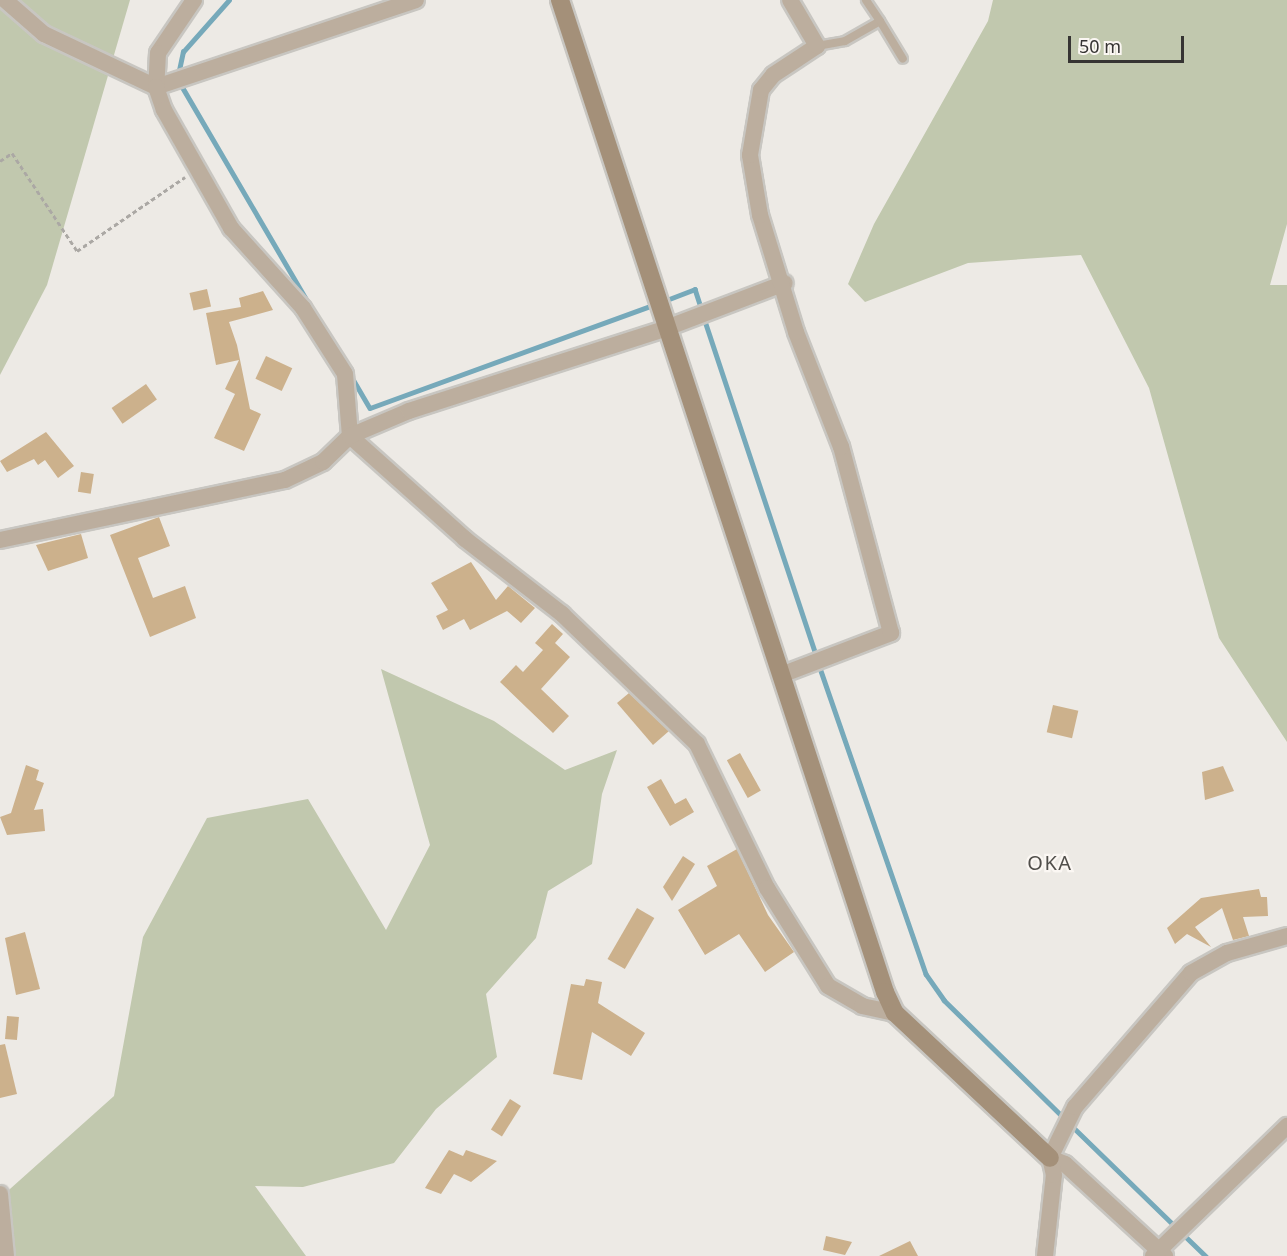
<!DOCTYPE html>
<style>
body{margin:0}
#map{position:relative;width:1287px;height:1256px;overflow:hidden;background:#edeae5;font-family:"Noto Sans",sans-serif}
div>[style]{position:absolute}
.green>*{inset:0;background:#c1c8ae}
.stream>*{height:4.5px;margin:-2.25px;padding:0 2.25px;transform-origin:2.25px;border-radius:2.25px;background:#76a9ba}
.building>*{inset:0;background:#ccb18c;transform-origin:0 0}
.path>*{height:3px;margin-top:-1.5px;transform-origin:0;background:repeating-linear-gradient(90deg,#aba8a4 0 4.5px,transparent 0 7.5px)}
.roads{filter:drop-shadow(2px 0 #c8c6c1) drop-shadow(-2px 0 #c8c6c1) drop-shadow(0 2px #c8c6c1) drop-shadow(0 -2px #c8c6c1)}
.lane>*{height:8px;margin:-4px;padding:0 4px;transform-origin:4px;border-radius:4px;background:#bcae9e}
.street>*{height:16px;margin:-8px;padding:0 8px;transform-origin:8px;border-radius:8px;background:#bcae9e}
.secondary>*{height:18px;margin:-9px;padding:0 9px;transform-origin:9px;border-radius:9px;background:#a49079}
span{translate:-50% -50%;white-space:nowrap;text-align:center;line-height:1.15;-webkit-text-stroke:4.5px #fbf7f3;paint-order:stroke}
.quarter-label{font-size:20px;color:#514f4b;letter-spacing:1.5px}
.scale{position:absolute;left:1068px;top:36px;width:116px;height:27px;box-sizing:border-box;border:3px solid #363433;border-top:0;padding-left:8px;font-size:18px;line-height:21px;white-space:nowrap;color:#363433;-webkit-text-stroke:4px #fbf7f3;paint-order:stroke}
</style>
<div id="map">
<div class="green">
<div style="clip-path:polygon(0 0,130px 0,47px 285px,0 375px)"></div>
<div style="clip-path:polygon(993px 0,1287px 0,1287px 224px,1270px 285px,1287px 285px,1287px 742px,1219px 638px,1149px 388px,1081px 255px,968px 263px,865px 302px,848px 284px,874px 224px,988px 21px)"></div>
<div style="clip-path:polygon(381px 669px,494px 721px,565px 770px,617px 750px,602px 794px,592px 864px,548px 891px,536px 938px,486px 994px,497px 1057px,436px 1109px,394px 1163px,303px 1187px,255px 1186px,306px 1256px,0 1256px,1px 1197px,114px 1096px,143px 937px,207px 818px,308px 799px,386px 930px,430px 845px)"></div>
</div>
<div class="stream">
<div style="left:178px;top:75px;width:24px;rotate:-78deg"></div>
<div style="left:183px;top:52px;width:69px;rotate:-48.5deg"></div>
<div style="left:180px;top:83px;width:376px;rotate:59.7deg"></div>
<div style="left:370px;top:408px;width:304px;rotate:-20deg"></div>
<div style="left:664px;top:301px;width:33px;rotate:-21deg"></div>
<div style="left:695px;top:289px;width:22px;rotate:72deg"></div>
<div style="left:704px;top:318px;width:357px;rotate:71.6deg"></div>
<div style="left:819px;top:665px;width:327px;rotate:70.9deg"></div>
<div style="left:926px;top:974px;width:32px;rotate:55deg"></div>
<div style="left:944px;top:1000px;width:168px;rotate:44.5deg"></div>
<div style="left:1070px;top:1124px;width:148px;rotate:44.2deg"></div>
<div style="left:1182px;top:1233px;width:33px;rotate:44deg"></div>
</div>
<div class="building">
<div style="left:207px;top:289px;width:18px;height:18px;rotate:77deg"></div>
<div style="clip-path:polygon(263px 291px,273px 310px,229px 322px,237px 345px,250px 409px,261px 414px,244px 451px,214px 438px,235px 394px,225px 389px,239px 360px,216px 365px,206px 313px,241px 307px,239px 298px)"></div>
<div style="left:266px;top:356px;width:29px;height:25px;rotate:25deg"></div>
<div style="left:146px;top:384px;width:19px;height:42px;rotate:55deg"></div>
<div style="clip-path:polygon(46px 432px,74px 466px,58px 478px,45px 460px,38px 465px,34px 459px,7px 472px,0 461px)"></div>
<div style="left:81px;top:472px;width:13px;height:20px;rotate:9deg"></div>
<div style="clip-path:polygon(159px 517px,170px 546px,138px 558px,153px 598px,185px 586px,196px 618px,150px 637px,110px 535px)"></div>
<div style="clip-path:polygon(81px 534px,88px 558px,48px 571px,36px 545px)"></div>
<div style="clip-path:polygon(471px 562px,496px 600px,508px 586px,535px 608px,521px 623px,507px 611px,470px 630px,464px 619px,443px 630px,436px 616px,448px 610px,431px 583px)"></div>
<div style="clip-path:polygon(552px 624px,563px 634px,555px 643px,570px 657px,541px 689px,569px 716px,553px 733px,500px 682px,516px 665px,523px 672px,543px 650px,535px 643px)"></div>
<div style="clip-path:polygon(629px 693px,669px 731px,653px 745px,617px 703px)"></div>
<div style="left:1053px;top:705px;width:26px;height:28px;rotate:13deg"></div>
<div style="left:740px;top:753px;width:43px;height:15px;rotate:61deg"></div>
<div style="clip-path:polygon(26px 765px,39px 770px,36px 780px,44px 783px,34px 810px,43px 809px,45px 831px,7px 835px,0 817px,11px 813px)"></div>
<div style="clip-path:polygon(1223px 766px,1234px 791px,1205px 800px,1202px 772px)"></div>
<div style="clip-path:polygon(661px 779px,675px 804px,686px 798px,694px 812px,670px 826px,647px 787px)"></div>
<div style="clip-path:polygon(737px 849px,768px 915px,794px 952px,765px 972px,739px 934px,705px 955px,678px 910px,717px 886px,707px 866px)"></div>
<div style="clip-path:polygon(683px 856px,695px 864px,672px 901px,663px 887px)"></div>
<div style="clip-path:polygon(1259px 889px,1261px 897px,1267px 897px,1268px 916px,1243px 917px,1249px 936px,1233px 940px,1222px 908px,1195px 927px,1211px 947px,1187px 934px,1175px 944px,1167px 928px,1201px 898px)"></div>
<div style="left:637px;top:908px;width:20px;height:59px;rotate:30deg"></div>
<div style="clip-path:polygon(25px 932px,40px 989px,16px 995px,5px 938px)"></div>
<div style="clip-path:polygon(586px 979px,602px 982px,598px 1003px,645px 1033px,631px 1056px,592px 1032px,582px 1080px,553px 1074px,571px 984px,584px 986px)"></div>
<div style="left:7px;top:1016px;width:12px;height:23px;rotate:5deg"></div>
<div style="clip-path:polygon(5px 1044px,17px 1094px,0 1098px,0 1045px)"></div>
<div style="left:510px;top:1099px;width:13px;height:36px;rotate:32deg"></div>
<div style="clip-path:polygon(449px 1150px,463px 1156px,466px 1150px,497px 1161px,471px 1182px,454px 1174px,441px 1194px,425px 1188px)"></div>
<div style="clip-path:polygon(826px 1236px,852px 1242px,845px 1255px,823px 1250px)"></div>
<div style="clip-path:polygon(910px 1241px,918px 1256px,879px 1256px)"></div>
</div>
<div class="path">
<div style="left:0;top:161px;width:14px;rotate:-34deg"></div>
<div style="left:12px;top:153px;width:118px;rotate:56.4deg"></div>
<div style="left:77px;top:251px;width:131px;rotate:-34.4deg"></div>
</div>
<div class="roads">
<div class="lane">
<div style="left:880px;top:21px;width:44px;rotate:58.8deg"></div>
<div style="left:817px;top:46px;width:28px;rotate:-10deg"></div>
<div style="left:845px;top:41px;width:40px;rotate:-29.7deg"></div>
<div style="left:880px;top:21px;width:25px;rotate:-124deg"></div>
</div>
<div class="street">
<div style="left:5px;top:0;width:52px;rotate:41.1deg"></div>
<div style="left:44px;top:34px;width:124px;rotate:25.3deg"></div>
<div style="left:156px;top:87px;width:274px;rotate:-18.5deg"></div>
<div style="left:194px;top:0;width:64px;rotate:124.2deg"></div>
<div style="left:158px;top:53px;width:34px;rotate:93deg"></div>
<div style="left:156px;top:87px;width:24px;rotate:71deg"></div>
<div style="left:164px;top:110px;width:136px;rotate:60.4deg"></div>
<div style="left:231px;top:228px;width:108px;rotate:48deg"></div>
<div style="left:303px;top:308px;width:78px;rotate:57.5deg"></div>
<div style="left:345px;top:374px;width:62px;rotate:85.4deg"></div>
<div style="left:350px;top:436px;width:154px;rotate:41.8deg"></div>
<div style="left:465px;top:539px;width:123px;rotate:37.7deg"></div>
<div style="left:562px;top:614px;width:187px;rotate:43.9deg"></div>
<div style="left:697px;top:744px;width:160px;rotate:64.1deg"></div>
<div style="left:767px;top:888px;width:115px;rotate:58.1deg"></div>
<div style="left:828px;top:986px;width:39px;rotate:30deg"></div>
<div style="left:862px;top:1006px;width:34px;rotate:12deg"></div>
<div style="left:0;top:540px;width:291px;rotate:-11.9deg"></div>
<div style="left:285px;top:480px;width:42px;rotate:-25.3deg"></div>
<div style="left:323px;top:462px;width:37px;rotate:-44deg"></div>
<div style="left:350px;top:436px;width:64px;rotate:-23deg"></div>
<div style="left:409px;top:411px;width:268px;rotate:-17.8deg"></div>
<div style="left:664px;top:329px;width:129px;rotate:-20.8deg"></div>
<div style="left:781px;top:675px;width:118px;rotate:-20.9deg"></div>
<div style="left:891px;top:633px;width:193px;rotate:-105deg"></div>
<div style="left:841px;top:447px;width:123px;rotate:-111.4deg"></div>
<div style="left:796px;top:332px;width:122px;rotate:-107.1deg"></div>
<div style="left:760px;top:215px;width:61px;rotate:-99.5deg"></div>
<div style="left:750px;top:155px;width:66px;rotate:-80.4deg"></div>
<div style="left:761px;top:90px;width:19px;rotate:-51deg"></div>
<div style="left:773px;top:75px;width:53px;rotate:-33.4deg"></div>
<div style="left:817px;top:46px;width:53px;rotate:-120.4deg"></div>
<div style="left:1050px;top:1158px;width:16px;rotate:22deg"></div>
<div style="left:1065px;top:1164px;width:136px;rotate:42.6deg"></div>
<div style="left:0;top:1194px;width:62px;rotate:84.5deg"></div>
<div style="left:1045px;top:1256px;width:81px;rotate:-83.7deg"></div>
<div style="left:1054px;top:1175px;width:17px;rotate:-103deg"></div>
<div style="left:1050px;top:1158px;width:57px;rotate:-63.9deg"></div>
<div style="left:1075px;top:1107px;width:177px;rotate:-49.1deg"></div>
<div style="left:1191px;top:973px;width:41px;rotate:-29.1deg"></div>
<div style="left:1227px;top:953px;width:62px;rotate:-15.8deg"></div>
<div style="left:1153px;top:1256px;width:187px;rotate:-44.1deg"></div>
</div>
<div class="secondary">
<div style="left:560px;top:0;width:1044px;rotate:71.86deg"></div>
<div style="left:885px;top:992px;width:23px;rotate:65deg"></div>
<div style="left:895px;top:1013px;width:212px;rotate:43.1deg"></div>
</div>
</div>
<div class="quarter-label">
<span style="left:1050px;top:862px">OKA</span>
</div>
<div class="scale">50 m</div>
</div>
